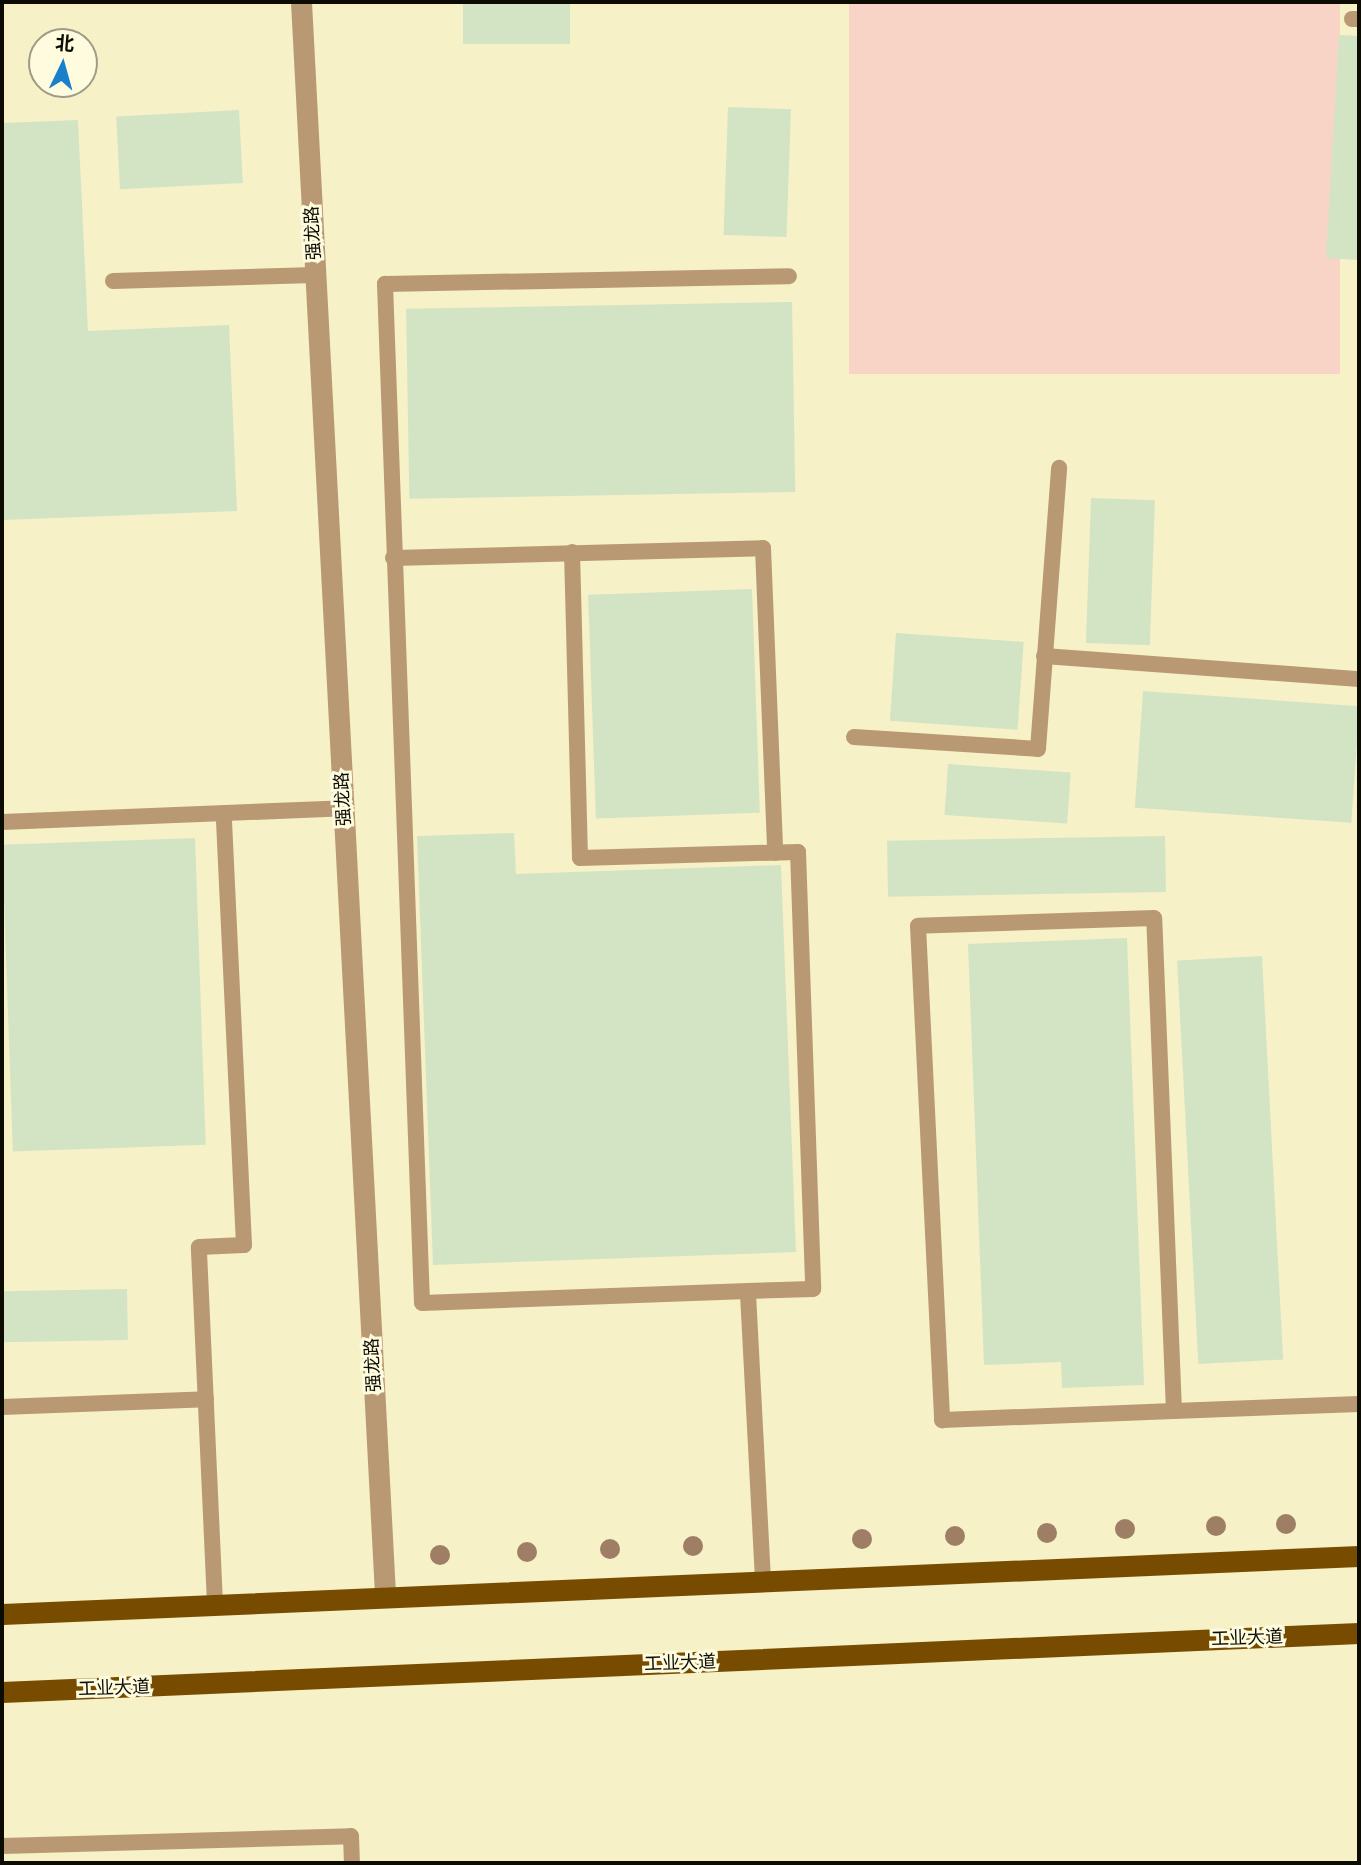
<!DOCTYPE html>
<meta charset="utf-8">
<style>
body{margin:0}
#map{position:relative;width:1361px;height:1865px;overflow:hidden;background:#fefbdf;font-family:"Fira Sans","Noto Sans SC",sans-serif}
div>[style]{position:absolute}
.built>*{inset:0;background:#f7f1c7}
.green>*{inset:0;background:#f7d4c6;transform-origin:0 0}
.building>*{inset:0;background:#d3e4c5;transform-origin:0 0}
.lane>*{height:16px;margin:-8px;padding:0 8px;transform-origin:8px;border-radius:8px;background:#b99973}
.street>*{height:21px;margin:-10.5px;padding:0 10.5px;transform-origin:10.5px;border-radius:10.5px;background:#b99973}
.primary>*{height:21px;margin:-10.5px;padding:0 10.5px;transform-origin:10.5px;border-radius:10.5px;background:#784c00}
.trees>*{width:20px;height:20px;margin:-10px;border-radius:50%;background:#9e7e64}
span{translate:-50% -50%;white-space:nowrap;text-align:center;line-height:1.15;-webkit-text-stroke:6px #fefbdf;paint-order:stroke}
.street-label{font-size:18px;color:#0d0c03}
.frame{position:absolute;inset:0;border:4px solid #0d0c03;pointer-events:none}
.north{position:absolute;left:28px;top:28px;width:70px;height:70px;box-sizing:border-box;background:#fefbdf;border:2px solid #9e9b87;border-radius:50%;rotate:5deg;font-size:19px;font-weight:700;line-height:28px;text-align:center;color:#0d0c03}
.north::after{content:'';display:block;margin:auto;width:24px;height:32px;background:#1a80cb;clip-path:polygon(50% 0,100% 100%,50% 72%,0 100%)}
</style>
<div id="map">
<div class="built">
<div style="clip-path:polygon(evenodd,2px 2px,1359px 2px,1359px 1863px,2px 1863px,2px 2px,42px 42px,84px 42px,84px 84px,42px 84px,42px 42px)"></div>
</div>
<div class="green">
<div style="left:849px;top:2px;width:491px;height:372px"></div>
</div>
<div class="building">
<div style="left:463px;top:2px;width:107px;height:42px"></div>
<div style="clip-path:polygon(1339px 35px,1359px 36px,1359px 260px,1326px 258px)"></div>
<div style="left:728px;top:107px;width:63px;height:128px;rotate:2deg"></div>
<div style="left:239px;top:110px;width:73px;height:123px;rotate:87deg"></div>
<div style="clip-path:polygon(78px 120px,88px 331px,229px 325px,237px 511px,2px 520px,2px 123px)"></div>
<div style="left:792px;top:302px;width:190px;height:386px;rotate:89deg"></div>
<div style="left:1091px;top:498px;width:64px;height:145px;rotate:2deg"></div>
<div style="left:752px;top:589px;width:224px;height:164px;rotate:88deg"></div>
<div style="left:896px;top:633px;width:128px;height:88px;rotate:4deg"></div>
<div style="left:1143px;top:691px;width:217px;height:117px;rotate:4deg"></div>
<div style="left:948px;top:764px;width:123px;height:51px;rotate:4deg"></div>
<div style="clip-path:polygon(514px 833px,516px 874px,781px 865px,796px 1252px,433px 1265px,417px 836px)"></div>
<div style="left:1165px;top:836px;width:56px;height:278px;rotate:89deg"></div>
<div style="left:195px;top:838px;width:307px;height:193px;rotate:88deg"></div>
<div style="clip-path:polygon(1127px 938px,1144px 1385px,1062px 1388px,1061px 1362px,984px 1365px,968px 944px)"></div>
<div style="left:1262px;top:956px;width:404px;height:85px;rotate:87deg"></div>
<div style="left:127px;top:1289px;width:51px;height:125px;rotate:89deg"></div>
</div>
<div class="lane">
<div style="left:1352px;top:19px;width:7px"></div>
<div style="left:113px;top:281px;width:202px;rotate:-1.7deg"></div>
<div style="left:572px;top:552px;width:306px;rotate:88.5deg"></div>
<div style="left:580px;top:858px;width:218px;rotate:-1.6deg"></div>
<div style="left:798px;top:852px;width:437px;rotate:88deg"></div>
<div style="left:813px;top:1289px;width:65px;rotate:178.2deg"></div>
<div style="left:393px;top:558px;width:370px;rotate:-1.5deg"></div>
<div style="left:763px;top:548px;width:305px;rotate:87.7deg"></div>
<div style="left:1044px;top:656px;width:316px;rotate:4.2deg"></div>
<div style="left:854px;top:737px;width:184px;rotate:3.7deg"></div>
<div style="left:1038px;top:749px;width:282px;rotate:-85.7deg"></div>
<div style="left:2px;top:822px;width:342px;rotate:-2.3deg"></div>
<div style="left:2px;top:1407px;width:204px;rotate:-2.2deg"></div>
<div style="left:1174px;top:1411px;width:493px;rotate:-92.3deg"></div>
<div style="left:1154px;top:918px;width:236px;rotate:178.1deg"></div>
<div style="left:918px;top:926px;width:495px;rotate:87.2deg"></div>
<div style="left:942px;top:1420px;width:232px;rotate:-2.2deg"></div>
<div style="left:1174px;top:1411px;width:185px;rotate:-2.2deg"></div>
<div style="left:763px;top:1580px;width:289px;rotate:-93deg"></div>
<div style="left:748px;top:1291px;width:326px;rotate:177.9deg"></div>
<div style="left:422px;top:1303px;width:1020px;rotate:-92.08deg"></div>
<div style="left:385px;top:284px;width:404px;rotate:-1.1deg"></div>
<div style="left:215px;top:1604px;width:357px;rotate:-92.6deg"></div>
<div style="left:199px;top:1247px;width:45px;rotate:-2.5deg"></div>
<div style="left:244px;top:1245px;width:432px;rotate:-92.7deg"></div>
<div style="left:2px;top:1846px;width:349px;rotate:-1.6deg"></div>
<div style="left:351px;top:1836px;width:27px;rotate:88deg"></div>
</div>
<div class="street">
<div style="left:301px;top:2px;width:1596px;rotate:86.98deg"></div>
</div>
<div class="primary">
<div style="left:2px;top:1614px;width:1358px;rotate:-2.45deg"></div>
<div style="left:2px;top:1692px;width:1358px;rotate:-2.49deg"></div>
</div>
<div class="trees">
<div style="left:1286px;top:1524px"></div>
<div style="left:1216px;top:1526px"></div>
<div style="left:1125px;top:1529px"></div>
<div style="left:1047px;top:1533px"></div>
<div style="left:955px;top:1536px"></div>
<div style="left:862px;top:1539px"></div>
<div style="left:693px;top:1546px"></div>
<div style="left:610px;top:1549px"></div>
<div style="left:527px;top:1552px"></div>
<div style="left:440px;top:1555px"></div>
</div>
<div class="street-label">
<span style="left:313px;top:233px;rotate:-93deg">强龙路</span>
<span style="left:343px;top:799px;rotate:-93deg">强龙路</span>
<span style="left:373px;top:1365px;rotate:-93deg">强龙路</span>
<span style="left:1247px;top:1638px;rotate:-2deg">工业大道</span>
<span style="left:680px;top:1663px;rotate:-2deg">工业大道</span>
<span style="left:114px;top:1688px;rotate:-2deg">工业大道</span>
</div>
<div class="frame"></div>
<div class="north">北</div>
</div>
